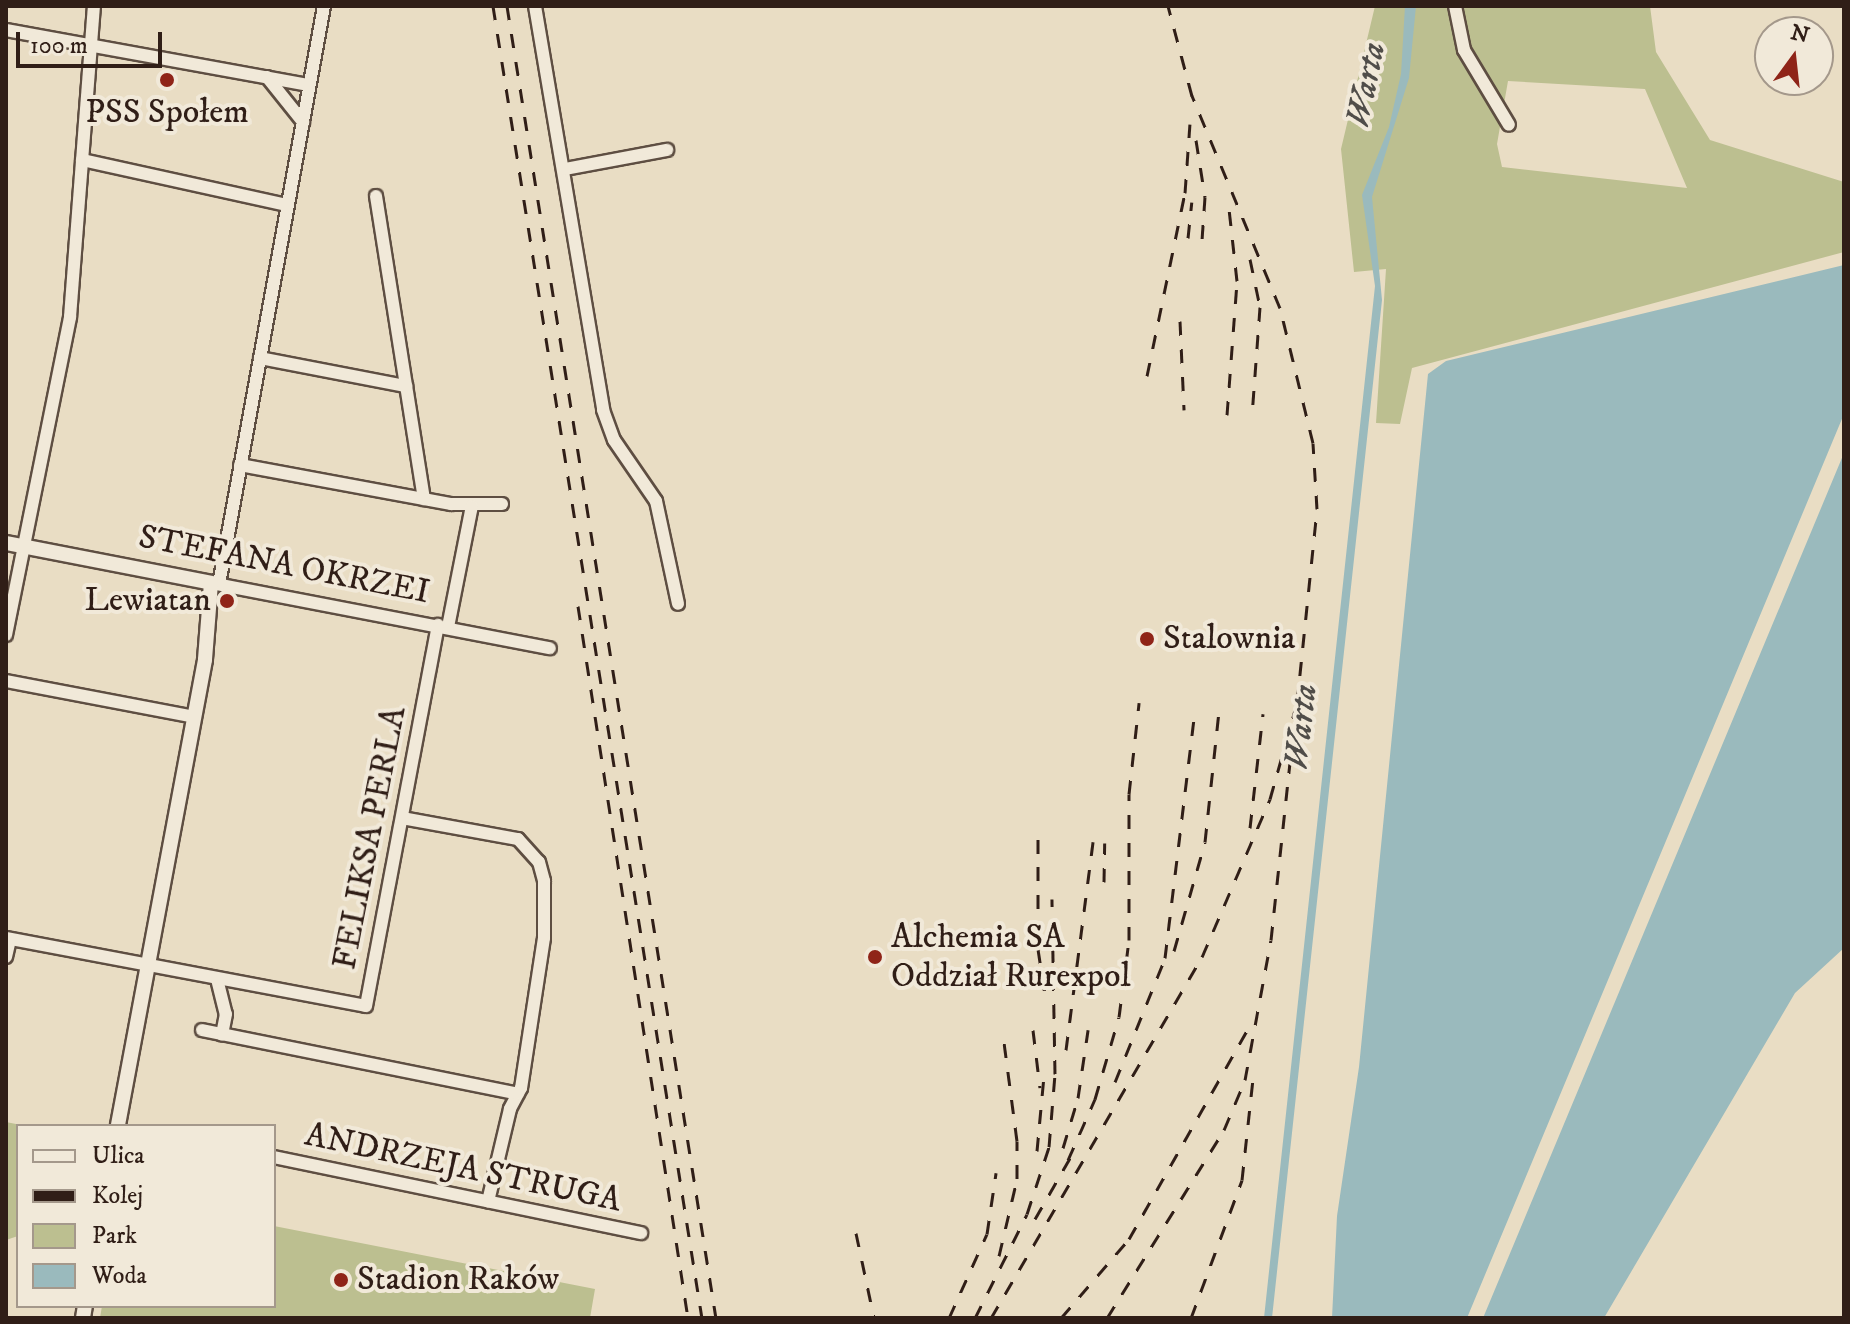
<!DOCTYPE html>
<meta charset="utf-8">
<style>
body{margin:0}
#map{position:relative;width:1850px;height:1324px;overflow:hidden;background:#e9ddc4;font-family:"IM FELL DW Pica",serif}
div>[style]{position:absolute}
.green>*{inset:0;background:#bcbf90}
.water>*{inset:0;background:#9ababd}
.roads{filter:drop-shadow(2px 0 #5e4e42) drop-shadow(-2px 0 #5e4e42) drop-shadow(0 2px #5e4e42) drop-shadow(0 -2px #5e4e42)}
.minor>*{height:12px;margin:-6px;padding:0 6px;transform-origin:6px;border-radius:6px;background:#f1e9d9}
.tertiary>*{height:14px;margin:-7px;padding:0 7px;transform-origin:7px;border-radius:7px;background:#f1e9d9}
.rail>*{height:3px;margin-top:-1.5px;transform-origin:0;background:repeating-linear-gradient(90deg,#301e17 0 14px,transparent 0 28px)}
.dots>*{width:22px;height:22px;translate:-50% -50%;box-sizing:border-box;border:4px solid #f1e9d9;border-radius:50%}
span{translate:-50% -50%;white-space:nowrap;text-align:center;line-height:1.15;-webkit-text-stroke:8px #f1e9d9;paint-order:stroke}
.poi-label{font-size:34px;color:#301e17}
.right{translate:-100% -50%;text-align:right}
.left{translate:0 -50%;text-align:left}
.street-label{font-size:34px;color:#301e17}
.water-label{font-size:36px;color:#504d49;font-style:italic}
.frame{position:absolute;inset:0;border:8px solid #301e17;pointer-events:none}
.legend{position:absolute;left:16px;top:1124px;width:260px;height:184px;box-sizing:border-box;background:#f1e9d9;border:2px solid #a4988b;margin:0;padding:10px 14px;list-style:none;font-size:24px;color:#301e17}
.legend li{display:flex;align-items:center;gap:16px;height:40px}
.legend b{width:40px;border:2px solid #a4988b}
.north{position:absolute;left:1754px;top:16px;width:80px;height:80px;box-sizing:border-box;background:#f1e9d9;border:2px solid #a4988b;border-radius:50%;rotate:15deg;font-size:22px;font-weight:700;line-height:32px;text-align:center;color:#301e17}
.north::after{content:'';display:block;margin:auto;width:28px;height:36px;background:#8f2418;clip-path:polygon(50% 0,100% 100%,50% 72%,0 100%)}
.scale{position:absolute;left:16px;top:32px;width:146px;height:36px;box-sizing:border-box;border:4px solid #301e17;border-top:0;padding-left:10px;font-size:24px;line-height:28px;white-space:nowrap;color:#301e17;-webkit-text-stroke:6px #f1e9d9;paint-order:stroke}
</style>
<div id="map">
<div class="green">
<div style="clip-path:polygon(evenodd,1375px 6px,1650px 6px,1656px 52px,1710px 140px,1844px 182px,1844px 252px,1412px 368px,1400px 424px,1376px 423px,1386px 269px,1354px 272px,1341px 149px,1375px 6px,1508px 81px,1645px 89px,1687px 188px,1502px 167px,1497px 144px,1508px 81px)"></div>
<div style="clip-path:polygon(6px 1122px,26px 1126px,18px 1126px,18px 1236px,6px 1240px)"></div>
<div style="clip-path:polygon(274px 1226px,595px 1289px,590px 1318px,100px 1318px,102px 1306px,274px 1306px)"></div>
</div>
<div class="water">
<div style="clip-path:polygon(1405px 6px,1416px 6px,1409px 78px,1372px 197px,1382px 300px,1272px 1318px,1264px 1318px,1375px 286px,1362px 195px,1389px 127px,1401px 74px)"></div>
<div style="clip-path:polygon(1844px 265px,1844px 414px,1467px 1318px,1332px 1318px,1337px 1216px,1359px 1067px,1428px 374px,1446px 361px)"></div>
<div style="clip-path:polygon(1844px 453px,1844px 948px,1795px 993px,1604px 1318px,1483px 1318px)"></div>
</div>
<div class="roads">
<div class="minor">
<div style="left:535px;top:6px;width:410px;rotate:80.4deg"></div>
<div style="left:603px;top:410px;width:32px;rotate:70deg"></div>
<div style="left:614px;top:440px;width:74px;rotate:55.5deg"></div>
<div style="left:656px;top:501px;width:105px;rotate:77.9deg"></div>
<div style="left:1455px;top:6px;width:45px;rotate:78.4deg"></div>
<div style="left:1464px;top:50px;width:87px;rotate:59deg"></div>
<div style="left:6px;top:30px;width:308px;rotate:10.3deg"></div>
<div style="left:267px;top:77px;width:58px;rotate:51.3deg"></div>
<div style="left:82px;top:160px;width:210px;rotate:12.4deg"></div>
<div style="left:565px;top:169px;width:104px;rotate:-10.6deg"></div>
<div style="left:376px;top:196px;width:307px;rotate:81deg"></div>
<div style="left:260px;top:358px;width:149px;rotate:10.9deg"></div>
<div style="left:240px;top:465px;width:215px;rotate:10.5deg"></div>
<div style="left:451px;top:504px;width:51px"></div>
<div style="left:211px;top:583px;width:345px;rotate:10.9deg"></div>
<div style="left:219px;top:584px;width:587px;rotate:-79.7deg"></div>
<div style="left:448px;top:627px;width:123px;rotate:-78.8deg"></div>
<div style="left:6px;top:635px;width:324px;rotate:-78.6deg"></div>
<div style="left:70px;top:317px;width:312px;rotate:-85.6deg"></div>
<div style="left:6px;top:681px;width:191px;rotate:10.8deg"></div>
<div style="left:402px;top:818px;width:118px;rotate:10.3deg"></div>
<div style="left:518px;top:839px;width:31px;rotate:48deg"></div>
<div style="left:539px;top:862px;width:20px;rotate:75deg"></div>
<div style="left:544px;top:881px;width:57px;rotate:90deg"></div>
<div style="left:544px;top:938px;width:152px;rotate:98.7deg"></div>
<div style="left:521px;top:1088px;width:24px;rotate:118deg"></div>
<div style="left:510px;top:1109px;width:95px;rotate:103.4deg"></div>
<div style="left:6px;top:938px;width:366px;rotate:10.7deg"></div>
<div style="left:366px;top:1006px;width:388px;rotate:-79.3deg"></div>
<div style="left:6px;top:957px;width:18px;rotate:-77deg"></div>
<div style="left:217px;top:979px;width:36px;rotate:76deg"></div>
<div style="left:226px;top:1014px;width:21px;rotate:101deg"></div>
<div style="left:202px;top:1030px;width:322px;rotate:11.4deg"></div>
<div style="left:274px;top:1157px;width:375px;rotate:11.7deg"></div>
</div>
<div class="tertiary">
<div style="left:6px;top:543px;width:209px;rotate:11deg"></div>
<div style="left:211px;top:583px;width:77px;rotate:94.5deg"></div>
<div style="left:205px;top:660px;width:474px;rotate:100.6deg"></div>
<div style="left:83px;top:1318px;width:12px;rotate:-81deg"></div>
</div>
</div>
<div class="rail">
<div style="left:493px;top:6px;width:1329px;rotate:80.95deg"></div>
<div style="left:507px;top:6px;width:1329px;rotate:80.95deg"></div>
<div style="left:1196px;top:140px;width:58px;rotate:81deg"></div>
<div style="left:1205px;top:197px;width:43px;rotate:94deg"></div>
<div style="left:1188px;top:238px;width:36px;rotate:-84deg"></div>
<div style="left:1250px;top:259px;width:49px;rotate:78.2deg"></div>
<div style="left:1260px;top:307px;width:110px;rotate:94.2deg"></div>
<div style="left:1180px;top:321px;width:89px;rotate:87.4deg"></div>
<div style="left:1147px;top:376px;width:187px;rotate:-78.3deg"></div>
<div style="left:1185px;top:193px;width:69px;rotate:-85.9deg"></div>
<div style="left:1227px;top:415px;width:134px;rotate:-85.7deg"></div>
<div style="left:1237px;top:281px;width:81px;rotate:-96.3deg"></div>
<div style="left:578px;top:606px;width:720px;rotate:81.22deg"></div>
<div style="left:1250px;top:828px;width:115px;rotate:-83.5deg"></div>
<div style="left:1038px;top:839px;width:110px;rotate:90deg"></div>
<div style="left:1038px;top:949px;width:47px;rotate:81.3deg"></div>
<div style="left:1104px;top:882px;width:39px;rotate:-89deg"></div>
<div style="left:1174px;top:951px;width:113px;rotate:-74.1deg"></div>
<div style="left:1205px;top:842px;width:132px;rotate:-83.9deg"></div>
<div style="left:1033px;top:1030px;width:58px;rotate:83.1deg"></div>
<div style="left:1066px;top:1050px;width:210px;rotate:-82.6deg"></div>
<div style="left:1115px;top:1082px;width:134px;rotate:-68deg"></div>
<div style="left:1165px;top:958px;width:251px;rotate:-83.1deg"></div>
<div style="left:1063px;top:1148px;width:52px;rotate:-73.3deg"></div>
<div style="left:1078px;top:1098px;width:69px;rotate:-81.6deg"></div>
<div style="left:1037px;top:1151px;width:76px;rotate:-84.7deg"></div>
<div style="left:1068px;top:1160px;width:67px;rotate:-66.1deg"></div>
<div style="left:1095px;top:1099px;width:85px;rotate:-73.7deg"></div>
<div style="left:1119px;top:1017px;width:78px;rotate:-82.6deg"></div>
<div style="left:1129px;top:940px;width:146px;rotate:-90deg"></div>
<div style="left:1129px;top:794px;width:92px;rotate:-83.7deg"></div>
<div style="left:1035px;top:1219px;width:76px;rotate:-60.1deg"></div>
<div style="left:856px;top:1233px;width:87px;rotate:78deg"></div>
<div style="left:999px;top:1256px;width:79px;rotate:-76.8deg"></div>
<div style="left:1017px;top:1179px;width:38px;rotate:-90deg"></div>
<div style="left:1017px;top:1141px;width:107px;rotate:-97.5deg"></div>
<div style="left:949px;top:1318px;width:92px;rotate:-65.7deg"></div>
<div style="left:987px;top:1234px;width:62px;rotate:-81.6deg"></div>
<div style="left:975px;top:1318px;width:116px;rotate:-63.4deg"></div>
<div style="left:1027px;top:1214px;width:71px;rotate:-71.8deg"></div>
<div style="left:1049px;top:1147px;width:73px;rotate:-85.3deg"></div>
<div style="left:1055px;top:1074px;width:175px;rotate:-91deg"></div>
<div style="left:991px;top:1318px;width:418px;rotate:-59.7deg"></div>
<div style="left:1202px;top:957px;width:172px;rotate:-66.7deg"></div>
<div style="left:1270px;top:799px;width:100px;rotate:-74.3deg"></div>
<div style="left:1297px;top:703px;width:195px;rotate:-84.1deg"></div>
<div style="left:1317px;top:509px;width:66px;rotate:-93.5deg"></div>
<div style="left:1313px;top:443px;width:139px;rotate:-103.7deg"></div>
<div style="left:1280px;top:308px;width:230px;rotate:-112.5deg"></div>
<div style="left:1192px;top:96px;width:93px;rotate:-104.9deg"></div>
<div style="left:1061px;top:1318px;width:104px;rotate:-49.3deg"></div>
<div style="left:1129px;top:1239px;width:248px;rotate:-60.5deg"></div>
<div style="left:1107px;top:1318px;width:221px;rotate:-58.1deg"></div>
<div style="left:1224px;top:1130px;width:54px;rotate:-67.2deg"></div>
<div style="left:1245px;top:1080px;width:142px;rotate:-79.5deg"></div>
<div style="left:1271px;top:940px;width:178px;rotate:-83.9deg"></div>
<div style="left:1191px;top:1318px;width:147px;rotate:-69.7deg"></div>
<div style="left:1242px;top:1180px;width:112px;rotate:-83.8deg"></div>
</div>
<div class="dots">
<div style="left:167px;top:80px;background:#8f2418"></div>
<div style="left:227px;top:601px;background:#8f2418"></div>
<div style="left:1147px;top:639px;background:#8f2418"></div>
<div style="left:875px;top:957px;background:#8f2418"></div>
<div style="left:341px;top:1280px;background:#8f2418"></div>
</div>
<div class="poi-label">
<span style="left:167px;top:113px">PSS Społem</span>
<span class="right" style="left:211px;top:601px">Lewiatan</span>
<span class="left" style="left:1163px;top:639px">Stalownia</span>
<span class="left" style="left:891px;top:957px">Alchemia SA<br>Oddział Rurexpol</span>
<span class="left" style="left:357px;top:1280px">Stadion Raków</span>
</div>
<div class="street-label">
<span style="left:284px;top:565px;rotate:11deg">STEFANA OKRZEI</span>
<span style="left:370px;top:838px;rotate:-79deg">FELIKSA PERLA</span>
<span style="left:463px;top:1168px;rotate:12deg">ANDRZEJA STRUGA</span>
</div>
<div class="water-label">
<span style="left:1366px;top:85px;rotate:-79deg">Warta</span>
<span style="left:1301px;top:727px;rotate:-84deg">Warta</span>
</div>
<div class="frame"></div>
<ul class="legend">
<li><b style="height:10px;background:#f1e9d9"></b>Ulica</li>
<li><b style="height:10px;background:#301e17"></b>Kolej</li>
<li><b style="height:22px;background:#bcbf90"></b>Park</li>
<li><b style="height:22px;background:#9ababd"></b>Woda</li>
</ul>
<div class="north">N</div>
<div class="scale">100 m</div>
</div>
